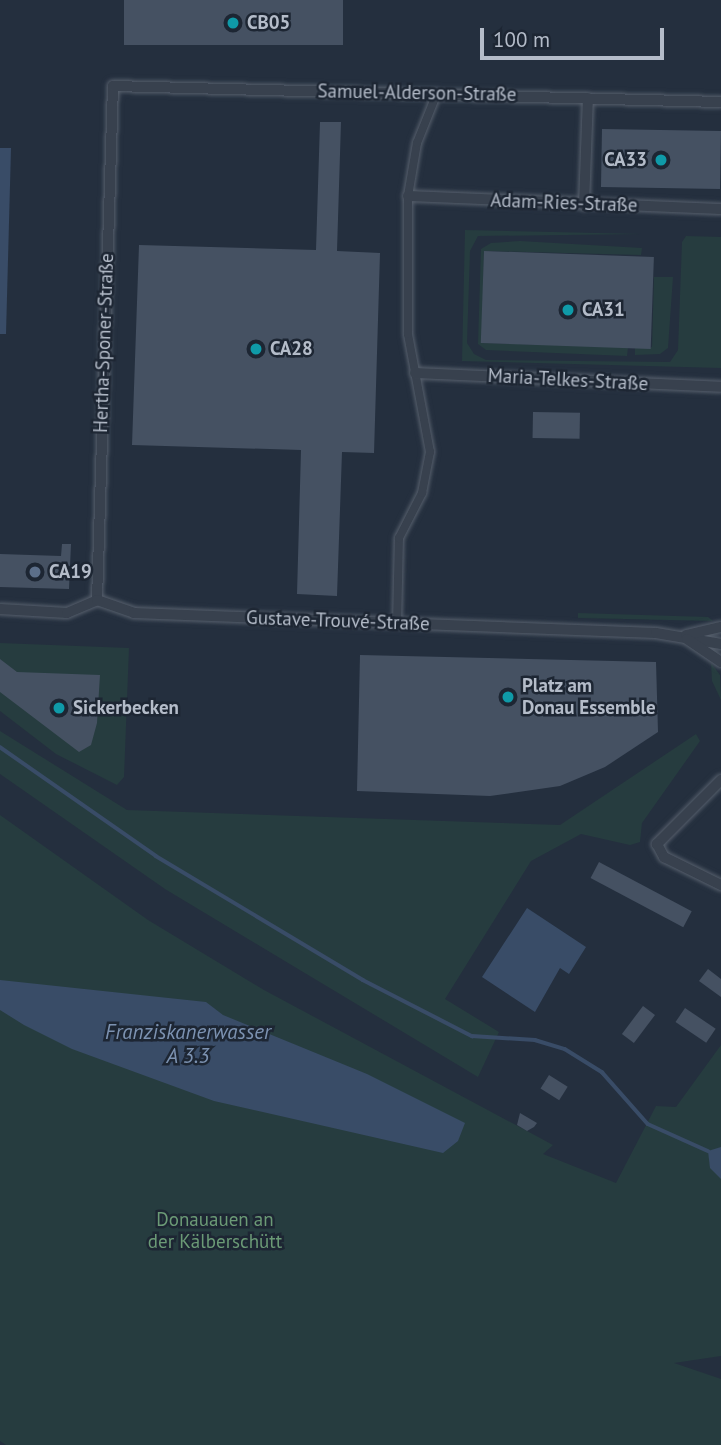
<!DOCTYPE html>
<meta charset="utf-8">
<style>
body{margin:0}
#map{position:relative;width:721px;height:1445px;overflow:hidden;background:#242f3e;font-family:"PT Sans",sans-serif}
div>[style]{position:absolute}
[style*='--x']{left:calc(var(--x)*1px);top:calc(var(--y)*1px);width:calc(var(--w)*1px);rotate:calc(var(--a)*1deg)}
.green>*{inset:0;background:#263c3f}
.water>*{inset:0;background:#394c67}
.stream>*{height:3.5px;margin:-1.75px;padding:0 1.75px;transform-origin:1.75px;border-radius:1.75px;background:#394c67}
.building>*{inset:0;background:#455162;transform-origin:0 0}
.roads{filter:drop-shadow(0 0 2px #565f6c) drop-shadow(0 0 2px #565f6c)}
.pedestrian>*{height:8px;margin:-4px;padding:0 4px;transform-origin:4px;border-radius:4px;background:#38414e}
.minor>*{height:10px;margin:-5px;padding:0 5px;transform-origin:5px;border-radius:5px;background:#38414e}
.dots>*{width:19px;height:19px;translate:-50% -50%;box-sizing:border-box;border:4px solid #1d2633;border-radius:50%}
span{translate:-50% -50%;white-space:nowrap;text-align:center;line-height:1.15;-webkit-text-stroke:5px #1d2633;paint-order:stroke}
.poi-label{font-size:19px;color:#b4bcc9;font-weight:700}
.left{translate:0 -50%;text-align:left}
.right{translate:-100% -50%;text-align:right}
.street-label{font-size:19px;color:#b4bcc9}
.park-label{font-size:19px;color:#6b9a76}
.water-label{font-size:21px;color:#7c92b1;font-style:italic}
.scale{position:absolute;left:480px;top:28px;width:184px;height:32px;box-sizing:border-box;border:4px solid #b4bcc9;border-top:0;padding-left:9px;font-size:21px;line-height:24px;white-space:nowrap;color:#b4bcc9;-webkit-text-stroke:5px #1d2633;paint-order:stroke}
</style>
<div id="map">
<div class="green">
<i style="clip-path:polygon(465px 230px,642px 234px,478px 236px,470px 251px,467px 343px,474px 354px,486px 360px,670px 362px,678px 350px,682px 242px,686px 236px,721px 237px,721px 368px,462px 361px)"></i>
<i style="clip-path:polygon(520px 241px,642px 248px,641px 255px,484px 251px,482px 343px,628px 347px,627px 356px,486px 350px,478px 344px,481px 249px,491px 243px)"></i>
<i style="clip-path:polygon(654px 277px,673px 277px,668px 348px,660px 354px,635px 355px,635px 348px,652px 347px)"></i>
<i style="clip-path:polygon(578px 613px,708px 617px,713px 621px,578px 618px)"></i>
<i style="clip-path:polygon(0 643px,129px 648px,124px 777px,117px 785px,56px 754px,0 711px)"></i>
<i style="clip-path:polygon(711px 663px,720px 675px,721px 700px,712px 681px)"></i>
<i style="clip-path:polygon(0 731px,127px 810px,560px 825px,696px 734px,700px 741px,642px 823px,640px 842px,630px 845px,581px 834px,531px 861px,445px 999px,499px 1032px,478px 1077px,165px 889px,0 774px)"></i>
<i style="clip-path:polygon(0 815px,148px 920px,264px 990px,553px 1145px,543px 1154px,616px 1183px,656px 1106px,676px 1107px,721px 1045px,721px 1356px,674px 1363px,721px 1379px,721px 1445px,6px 1445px,0 1441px)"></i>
</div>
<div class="water">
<i style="clip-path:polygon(0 148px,11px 148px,6px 334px,0 334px)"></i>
<i style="clip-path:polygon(527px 908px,586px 947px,569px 974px,560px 968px,535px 1012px,482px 977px)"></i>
<i style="clip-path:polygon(0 980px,206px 1002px,223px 1015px,367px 1074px,465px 1123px,458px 1141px,443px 1153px,214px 1101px,72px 1049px,24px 1025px,0 1010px)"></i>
<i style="clip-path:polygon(721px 1147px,721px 1179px,710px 1168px,708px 1151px)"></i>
</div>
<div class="stream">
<i style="--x:0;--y:747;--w:190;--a:34.9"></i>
<i style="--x:156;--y:856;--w:241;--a:30.9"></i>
<i style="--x:363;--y:980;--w:123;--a:27.2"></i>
<i style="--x:472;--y:1036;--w:63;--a:3.6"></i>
<i style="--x:535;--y:1040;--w:31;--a:17"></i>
<i style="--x:565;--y:1049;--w:44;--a:31.9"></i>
<i style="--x:602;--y:1072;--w:69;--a:48.5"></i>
<i style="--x:648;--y:1124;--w:66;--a:24.2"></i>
</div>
<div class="building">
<i style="left:124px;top:0;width:219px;height:45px"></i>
<i style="clip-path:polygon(320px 122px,341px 122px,337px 251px,380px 253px,374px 453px,342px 452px,337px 596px,297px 594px,301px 450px,132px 445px,139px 245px,316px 250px)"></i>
<i style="left:602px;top:129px;width:119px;height:58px;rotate:1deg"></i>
<i style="left:484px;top:251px;width:170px;height:92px;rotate:2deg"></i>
<i style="left:533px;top:412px;width:47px;height:26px;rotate:1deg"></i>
<i style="clip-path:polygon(62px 544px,71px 544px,69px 589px,0 587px,0 554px,61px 556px)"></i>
<i style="clip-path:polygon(360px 655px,656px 662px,658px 732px,605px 767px,560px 786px,490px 796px,357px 791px)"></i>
<i style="clip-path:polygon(0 659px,17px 672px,100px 675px,97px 723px,91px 745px,79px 752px,0 692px)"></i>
<i style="left:599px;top:862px;width:105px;height:18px;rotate:28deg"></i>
<i style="clip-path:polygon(708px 969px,721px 979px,721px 997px,699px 981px)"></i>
<i style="left:643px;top:1006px;width:15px;height:35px;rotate:37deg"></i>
<i style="left:685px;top:1008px;width:37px;height:17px;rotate:34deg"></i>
<i style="left:549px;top:1075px;width:22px;height:16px;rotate:32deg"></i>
<i style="clip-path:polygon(520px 1113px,537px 1123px,534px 1127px,527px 1131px,517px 1125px)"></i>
</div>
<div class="roads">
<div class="pedestrian">
<i style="--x:397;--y:624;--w:86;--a:-88.7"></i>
<i style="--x:399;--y:538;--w:51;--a:-62.9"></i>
<i style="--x:422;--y:493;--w:42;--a:-79"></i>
<i style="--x:430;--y:452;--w:120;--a:-100.6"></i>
<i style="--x:408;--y:334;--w:138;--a:-90"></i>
<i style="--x:408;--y:196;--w:54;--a:-80.4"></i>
<i style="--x:417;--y:143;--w:54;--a:-68.2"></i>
</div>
<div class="minor">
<i style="--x:408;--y:196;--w:313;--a:2.4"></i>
<i style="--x:584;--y:205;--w:107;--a:-87.9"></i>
<i style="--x:415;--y:373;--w:306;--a:2.6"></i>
<i style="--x:97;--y:600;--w:514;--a:-88.22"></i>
<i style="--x:113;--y:86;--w:608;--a:1.51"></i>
<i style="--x:0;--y:609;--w:67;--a:3.4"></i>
<i style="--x:67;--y:613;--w:33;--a:-23"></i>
<i style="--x:97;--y:600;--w:39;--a:19"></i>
<i style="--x:134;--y:613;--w:522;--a:2.19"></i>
<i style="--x:656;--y:633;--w:66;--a:9.6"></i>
<i style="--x:686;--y:635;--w:36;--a:-13"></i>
<i style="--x:687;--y:639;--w:41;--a:34.1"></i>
<i style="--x:721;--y:780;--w:91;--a:135"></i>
<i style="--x:657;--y:844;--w:15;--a:62"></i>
<i style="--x:664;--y:857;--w:64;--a:26.2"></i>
</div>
</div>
<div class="dots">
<i style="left:233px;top:23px;background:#0f9aa8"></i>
<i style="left:661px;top:160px;background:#0f9aa8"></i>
<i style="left:568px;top:310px;background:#0f9aa8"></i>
<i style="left:256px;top:349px;background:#0f9aa8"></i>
<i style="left:35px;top:572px;background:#5c6f8a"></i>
<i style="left:508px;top:697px;background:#0f9aa8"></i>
<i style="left:59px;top:708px;background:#0f9aa8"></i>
</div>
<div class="poi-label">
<span class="left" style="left:247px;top:23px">CB05</span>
<span class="right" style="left:647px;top:160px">CA33</span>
<span class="left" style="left:582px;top:310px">CA31</span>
<span class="left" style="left:270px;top:349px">CA28</span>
<span class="left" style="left:49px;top:572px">CA19</span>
<span class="left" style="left:522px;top:697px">Platz am<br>Donau Essemble</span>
<span class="left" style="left:73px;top:708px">Sickerbecken</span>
</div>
<div class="street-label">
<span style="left:417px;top:93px;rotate:1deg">Samuel-Alderson-Straße</span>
<span style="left:564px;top:203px;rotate:2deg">Adam-Ries-Straße</span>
<span style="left:104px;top:343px;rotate:-88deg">Hertha-Sponer-Straße</span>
<span style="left:568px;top:380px;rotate:3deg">Maria-Telkes-Straße</span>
<span style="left:338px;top:621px;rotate:2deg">Gustave-Trouvé-Straße</span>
</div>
<div class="park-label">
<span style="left:215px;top:1231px">Donauauen an<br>der Kälberschütt</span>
</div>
<div class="water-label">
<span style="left:188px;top:1044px">Franziskanerwasser<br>A 3.3</span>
</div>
<div class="scale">100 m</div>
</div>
